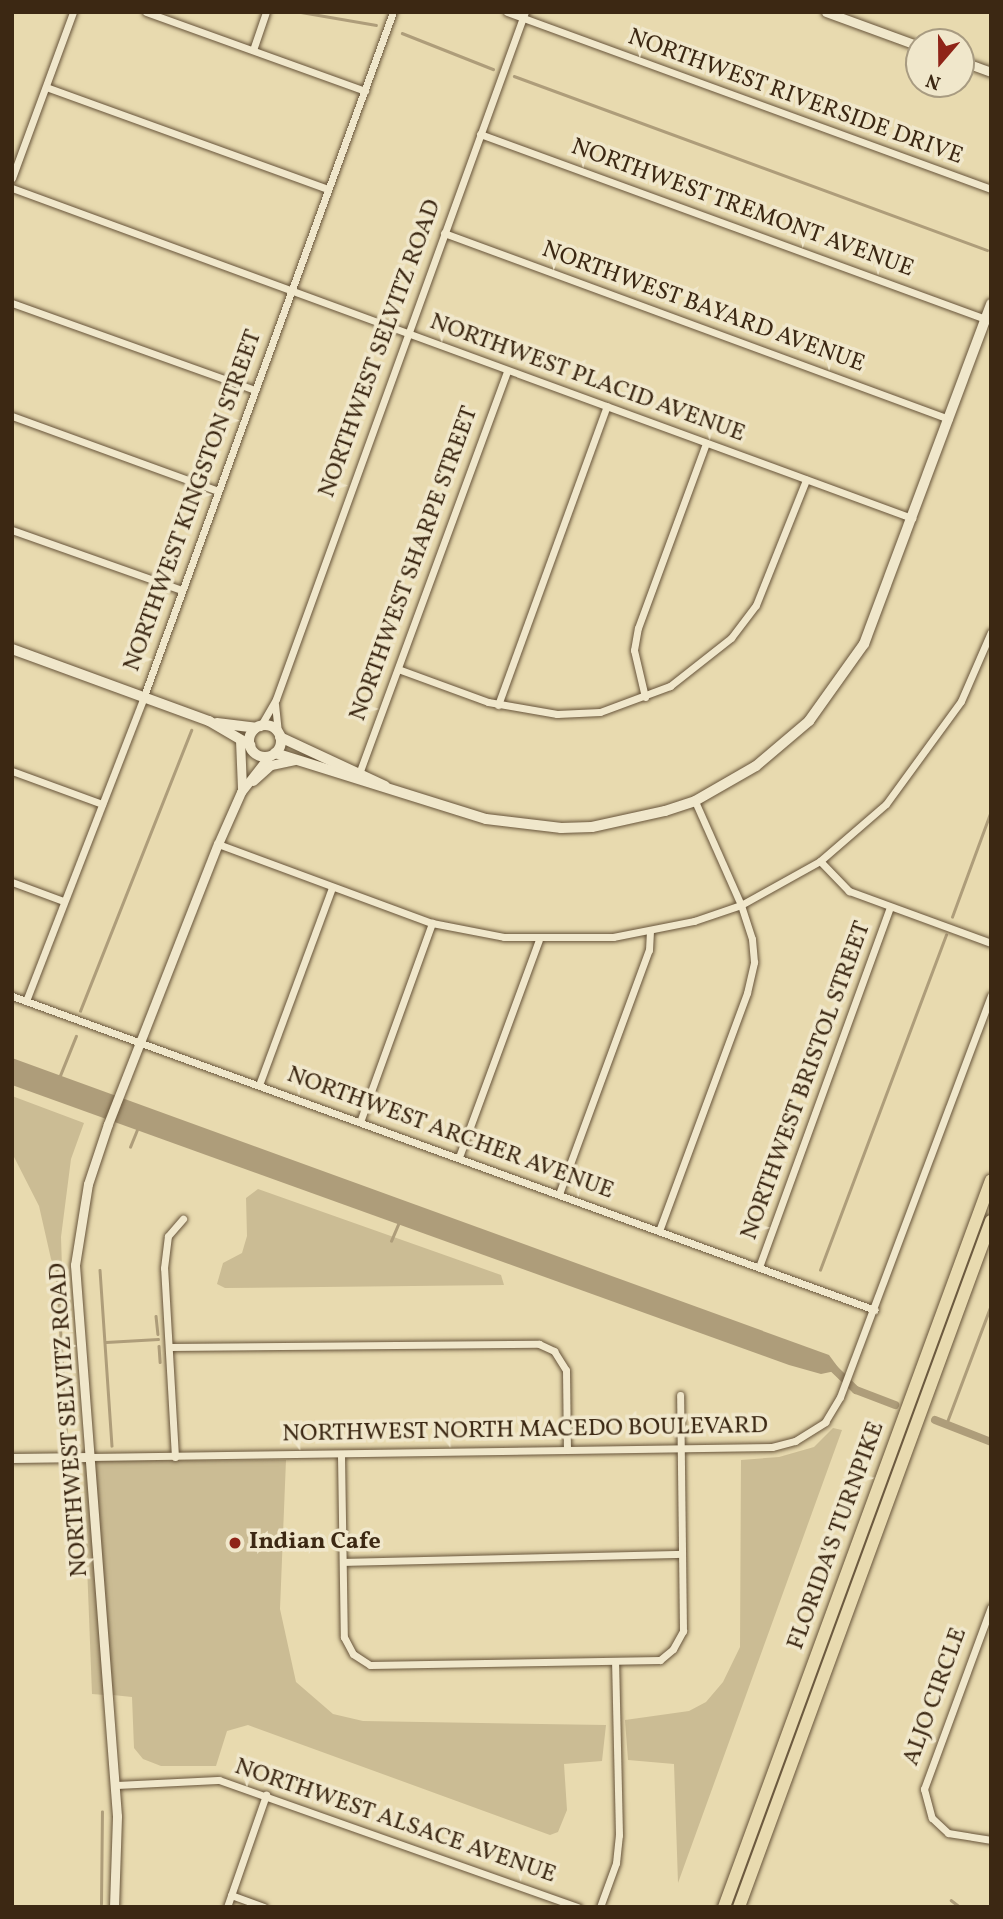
<!DOCTYPE html>
<style>
body{margin:0}
#map{position:relative;width:1003px;height:1919px;overflow:hidden;background:#e8daaf;font-family:Vollkorn,serif}
div>[style]{position:absolute}
[style*='--x']{left:calc(var(--x)*1px);top:calc(var(--y)*1px);width:calc(var(--w)*1px);rotate:calc(var(--a)*1deg)}
.green>*{inset:0;background:#cbbc94}
.water>*{inset:0;background:#ae9d7a}
.stream>*{height:2.5px;margin:-1.25px;padding:0 1.25px;transform-origin:1.25px;border-radius:1.25px;background:#ae9d7a}
.canal>*{height:8px;margin:-4px;padding:0 4px;transform-origin:4px;border-radius:4px;background:#ae9d7a}
.roads{filter:drop-shadow(0 0 2px #67543a) drop-shadow(0 0 2px #67543a)}
.minor>*{height:7px;margin:-3.5px;padding:0 3.5px;transform-origin:3.5px;border-radius:3.5px;background:#f0e7cb}
.tertiary>*{height:9px;margin:-4.5px;padding:0 4.5px;transform-origin:4.5px;border-radius:4.5px;background:#f0e7cb}
.secondary>*{height:10px;margin:-5px;padding:0 5px;transform-origin:5px;border-radius:5px;background:#f0e7cb}
.secondary>.ring{margin:-5px;padding:0;box-sizing:content-box;background:none;border:10px solid #f0e7cb;border-radius:50%}
.motorway>*{height:12px;margin:-6px;padding:0 6px;transform-origin:6px;border-radius:6px;background:#e8daaf}
.dots>*{width:19px;height:19px;translate:-50% -50%;box-sizing:border-box;border:4px solid #f0e7cb;border-radius:50%}
span{translate:-50% -50%;white-space:nowrap;text-align:center;line-height:1.15;-webkit-text-stroke:7px #f0e7cb;paint-order:stroke}
.street-label{font-size:24px;color:#3c2813}
.poi-label{font-size:24px;color:#3c2813;font-weight:700}
.left{translate:0 -50%;text-align:left}
.frame{position:absolute;inset:0;border:14px solid #3c2813;pointer-events:none}
.north{position:absolute;left:905px;top:28px;width:70px;height:70px;box-sizing:border-box;background:#f0e7cb;border:2px solid #a89b81;border-radius:50%;rotate:200deg;font-size:19px;font-weight:700;line-height:28px;text-align:center;color:#3c2813}
.north::after{content:'';display:block;margin:auto;width:24px;height:32px;background:#8f2418;clip-path:polygon(50% 0,100% 100%,50% 72%,0 100%)}
</style>
<div id="map">
<div class="green">
<i style="clip-path:polygon(12px 1096px,84px 1123px,71px 1159px,61px 1237px,62px 1268px,55px 1268px,51px 1259px,39px 1206px,12px 1153px)"></i>
<i style="clip-path:polygon(258px 1189px,501px 1275px,504px 1285px,225px 1288px,217px 1284px,223px 1263px,242px 1253px,247px 1236px,246px 1198px)"></i>
<i style="clip-path:polygon(833px 1428px,842px 1430px,678px 1883px,674px 1764px,628px 1760px,625px 1720px,689px 1711px,706px 1702px,723px 1682px,740px 1647px,741px 1460px,779px 1457px,814px 1447px)"></i>
<i style="clip-path:polygon(286px 1460px,280px 1609px,296px 1682px,333px 1714px,363px 1721px,606px 1725px,602px 1761px,564px 1764px,567px 1810px,558px 1832px,550px 1835px,248px 1725px,227px 1731px,216px 1766px,161px 1766px,143px 1759px,134px 1748px,132px 1697px,113px 1695px,94px 1461px)"></i>
<i style="clip-path:polygon(83px 1461px,86px 1461px,105px 1695px,92px 1694px)"></i>
</div>
<div class="water">
<i style="clip-path:polygon(12px 1058px,829px 1355px,840px 1370px,821px 1374px,789px 1365px,12px 1085px)"></i>
</div>
<div class="stream">
<i style="--x:301;--y:12;--w:76;--a:9.8"></i>
<i style="--x:402;--y:33;--w:98;--a:21.6"></i>
<i style="--x:514;--y:76;--w:504;--a:20.2"></i>
<i style="--x:952;--y:917;--w:113;--a:-69.8"></i>
<i style="--x:80;--y:1011;--w:302;--a:-68.4"></i>
<i style="--x:59;--y:1078;--w:45;--a:-68"></i>
<i style="--x:130;--y:1147;--w:18;--a:-68"></i>
<i style="--x:391;--y:1241;--w:21;--a:-67"></i>
<i style="--x:57;--y:1267;--w:174;--a:86.7"></i>
<i style="--x:100;--y:1270;--w:176;--a:86.1"></i>
<i style="--x:820;--y:1270;--w:358;--a:-69.4"></i>
<i style="--x:156;--y:1316;--w:18;--a:84"></i>
<i style="--x:106;--y:1342;--w:52;--a:-3.3"></i>
<i style="--x:159;--y:1346;--w:16;--a:86"></i>
<i style="--x:947;--y:1422;--w:125;--a:-69.4"></i>
<i style="--x:951;--y:1900;--w:11;--a:38"></i>
<i style="--x:101;--y:1904;--w:92;--a:-89.4"></i>
</div>
<div class="canal">
<i style="--x:830;--y:1365;--w:36;--a:44"></i>
<i style="--x:856;--y:1390;--w:42;--a:21"></i>
<i style="--x:935;--y:1420;--w:60;--a:21.4"></i>
</div>
<div class="roads">
<div class="minor">
<i style="--x:146;--y:12;--w:233;--a:19.8"></i>
<i style="--x:507;--y:12;--w:515;--a:20.09"></i>
<i style="--x:253;--y:50;--w:40;--a:-71.1"></i>
<i style="--x:46;--y:87;--w:300;--a:19.9"></i>
<i style="--x:480;--y:134;--w:544;--a:20.1"></i>
<i style="--x:12;--y:178;--w:177;--a:-69.8"></i>
<i style="--x:12;--y:188;--w:959;--a:20.14"></i>
<i style="--x:444;--y:233;--w:538;--a:20.22"></i>
<i style="--x:12;--y:303;--w:258;--a:19.7"></i>
<i style="--x:12;--y:416;--w:219;--a:20"></i>
<i style="--x:12;--y:530;--w:179;--a:19.5"></i>
<i style="--x:398;--y:669;--w:96;--a:20.1"></i>
<i style="--x:488;--y:702;--w:70;--a:9.9"></i>
<i style="--x:557;--y:714;--w:43;--a:-2.7"></i>
<i style="--x:600;--y:712;--w:75;--a:-20.4"></i>
<i style="--x:670;--y:686;--w:78;--a:-38.2"></i>
<i style="--x:731;--y:638;--w:41;--a:-52.9"></i>
<i style="--x:756;--y:605;--w:135;--a:-68.2"></i>
<i style="--x:645;--y:697;--w:48;--a:-103.2"></i>
<i style="--x:634;--y:650;--w:22;--a:-80"></i>
<i style="--x:638;--y:628;--w:197;--a:-69.8"></i>
<i style="--x:275;--y:704;--w:29;--a:84"></i>
<i style="--x:498;--y:705;--w:318;--a:-70"></i>
<i style="--x:260;--y:727;--w:32;--a:-60"></i>
<i style="--x:276;--y:699;--w:731;--a:-70.08"></i>
<i style="--x:12;--y:771;--w:96;--a:20.1"></i>
<i style="--x:360;--y:771;--w:426;--a:-69.8"></i>
<i style="--x:218;--y:844;--w:228;--a:20.3"></i>
<i style="--x:432;--y:923;--w:73;--a:11"></i>
<i style="--x:504;--y:937;--w:109;--a:0"></i>
<i style="--x:613;--y:937;--w:83;--a:-11.2"></i>
<i style="--x:694;--y:921;--w:50;--a:-18.8"></i>
<i style="--x:741;--y:905;--w:90;--a:-29.1"></i>
<i style="--x:820;--y:861;--w:87;--a:-40.8"></i>
<i style="--x:886;--y:804;--w:127;--a:-53.9"></i>
<i style="--x:961;--y:701;--w:75;--a:-66.5"></i>
<i style="--x:820;--y:861;--w:42;--a:46"></i>
<i style="--x:849;--y:891;--w:151;--a:20.1"></i>
<i style="--x:12;--y:882;--w:54;--a:20.4"></i>
<i style="--x:12;--y:996;--w:918;--a:19.99"></i>
<i style="--x:26;--y:1001;--w:327;--a:-68.8"></i>
<i style="--x:144;--y:696;--w:728;--a:-70"></i>
<i style="--x:259;--y:1085;--w:210;--a:-69.7"></i>
<i style="--x:360;--y:1122;--w:212;--a:-70.1"></i>
<i style="--x:459;--y:1157;--w:231;--a:-69.8"></i>
<i style="--x:559;--y:1194;--w:260;--a:-69.8"></i>
<i style="--x:649;--y:950;--w:19;--a:-87"></i>
<i style="--x:659;--y:1231;--w:254;--a:-69.7"></i>
<i style="--x:747;--y:993;--w:32;--a:-77"></i>
<i style="--x:754;--y:962;--w:23;--a:-95"></i>
<i style="--x:752;--y:939;--w:36;--a:-108"></i>
<i style="--x:741;--y:905;--w:114;--a:-113.9"></i>
<i style="--x:759;--y:1267;--w:382;--a:-70"></i>
<i style="--x:169;--y:1347;--w:370;--a:-0.5"></i>
<i style="--x:539;--y:1344;--w:17;--a:25"></i>
<i style="--x:554;--y:1351;--w:22;--a:58"></i>
<i style="--x:566;--y:1370;--w:79;--a:89.3"></i>
<i style="--x:341;--y:1455;--w:182;--a:89.1"></i>
<i style="--x:344;--y:1637;--w:19;--a:62"></i>
<i style="--x:353;--y:1654;--w:20;--a:33"></i>
<i style="--x:370;--y:1665;--w:290;--a:-1"></i>
<i style="--x:660;--y:1660;--w:17;--a:-40"></i>
<i style="--x:673;--y:1649;--w:21;--a:-61"></i>
<i style="--x:683;--y:1631;--w:236;--a:-90.7"></i>
<i style="--x:89;--y:1457;--w:683;--a:-0.84"></i>
<i style="--x:772;--y:1447;--w:24;--a:-15"></i>
<i style="--x:795;--y:1441;--w:36;--a:-32"></i>
<i style="--x:825;--y:1422;--w:29;--a:-59"></i>
<i style="--x:840;--y:1397;--w:429;--a:-69.4"></i>
<i style="--x:175;--y:1457;--w:189;--a:-93.3"></i>
<i style="--x:164;--y:1268;--w:32;--a:-83"></i>
<i style="--x:168;--y:1236;--w:23;--a:-49"></i>
<i style="--x:344;--y:1562;--w:338;--a:-1.4"></i>
<i style="--x:991;--y:1607;--w:194;--a:110.2"></i>
<i style="--x:924;--y:1789;--w:30;--a:75"></i>
<i style="--x:932;--y:1818;--w:22;--a:43"></i>
<i style="--x:948;--y:1833;--w:44;--a:9.2"></i>
<i style="--x:115;--y:1785;--w:104;--a:-2.8"></i>
<i style="--x:219;--y:1780;--w:381;--a:19.5"></i>
<i style="--x:231;--y:1895;--w:35;--a:20"></i>
<i style="--x:227;--y:1907;--w:119;--a:-70.8"></i>
<i style="--x:600;--y:1907;--w:47;--a:-70"></i>
<i style="--x:616;--y:1863;--w:28;--a:-84"></i>
<i style="--x:619;--y:1835;--w:172;--a:-91.3"></i>
</div>
<div class="tertiary">
<i style="--x:826;--y:12;--w:99;--a:20.1"></i>
<i style="--x:961;--y:61;--w:32;--a:20"></i>
<i style="--x:240;--y:740;--w:48;--a:87.6"></i>
<i style="--x:253;--y:781;--w:24;--a:-42"></i>
<i style="--x:271;--y:765;--w:24;--a:-12"></i>
<i style="--x:12;--y:1458;--w:77;--a:-0.7"></i>
<i style="--x:114;--y:1907;--w:91;--a:-88.1"></i>
<i style="--x:117;--y:1816;--w:553;--a:-94.36"></i>
<i style="--x:75;--y:1265;--w:82;--a:-80.9"></i>
<i style="--x:88;--y:1184;--w:63;--a:-71.6"></i>
<i style="--x:108;--y:1124;--w:301;--a:-68.6"></i>
<i style="--x:218;--y:844;--w:57;--a:-66.1"></i>
<i style="--x:241;--y:792;--w:46;--a:-52.1"></i>
</div>
<div class="secondary">
<i style="--x:12;--y:649;--w:210;--a:20.1"></i>
<i style="--x:209;--y:721;--w:48;--a:30.3"></i>
<i style="--x:217;--y:723;--w:39;--a:7"></i>
<i class="ring" style="left:249px;top:725px;width:22px;height:22px"></i>
<i style="--x:280;--y:737;--w:116;--a:25"></i>
<i style="--x:275;--y:753;--w:221;--a:17.4"></i>
<i style="--x:486;--y:819;--w:76;--a:6.8"></i>
<i style="--x:561;--y:828;--w:31;--a:-2"></i>
<i style="--x:592;--y:827;--w:75;--a:-12.4"></i>
<i style="--x:665;--y:811;--w:32;--a:-18"></i>
<i style="--x:695;--y:801;--w:70;--a:-29.8"></i>
<i style="--x:756;--y:766;--w:70;--a:-40.3"></i>
<i style="--x:809;--y:721;--w:95;--a:-54.5"></i>
<i style="--x:864;--y:644;--w:363;--a:-69.5"></i>
</div>
<div class="motorway">
<i style="--x:724;--y:1907;--w:774;--a:-69.83"></i>
<i style="--x:739;--y:1907;--w:731;--a:-69.83"></i>
</div>
</div>
<div class="dots">
<i style="left:235px;top:1543px;background:#8f2418"></i>
</div>
<div class="street-label">
<span style="left:795px;top:98px;rotate:20deg">NORTHWEST RIVERSIDE DRIVE</span>
<span style="left:742px;top:209px;rotate:20deg">NORTHWEST TREMONT AVENUE</span>
<span style="left:703px;top:308px;rotate:20deg">NORTHWEST BAYARD AVENUE</span>
<span style="left:381px;top:349px;rotate:-70deg">NORTHWEST SELVITZ ROAD</span>
<span style="left:587px;top:379px;rotate:20deg">NORTHWEST PLACID AVENUE</span>
<span style="left:194px;top:501px;rotate:-70deg">NORTHWEST KINGSTON STREET</span>
<span style="left:415px;top:564px;rotate:-70deg">NORTHWEST SHARPE STREET</span>
<span style="left:807px;top:1081px;rotate:-70deg">NORTHWEST BRISTOL STREET</span>
<span style="left:450px;top:1134px;rotate:20deg">NORTHWEST ARCHER AVENUE</span>
<span style="left:70px;top:1420px;rotate:-94deg">NORTHWEST SELVITZ ROAD</span>
<span style="left:525px;top:1431px;rotate:-1deg">NORTHWEST NORTH MACEDO BOULEVARD</span>
<span style="left:837px;top:1536px;rotate:-70deg">FLORIDA'S TURNPIKE</span>
<span style="left:936px;top:1697px;rotate:-70deg">ALJO CIRCLE</span>
<span style="left:395px;top:1822px;rotate:19deg">NORTHWEST ALSACE AVENUE</span>
</div>
<div class="poi-label">
<span class="left" style="left:249px;top:1543px">Indian Cafe</span>
</div>
<div class="frame"></div>
<div class="north">N</div>
</div>
